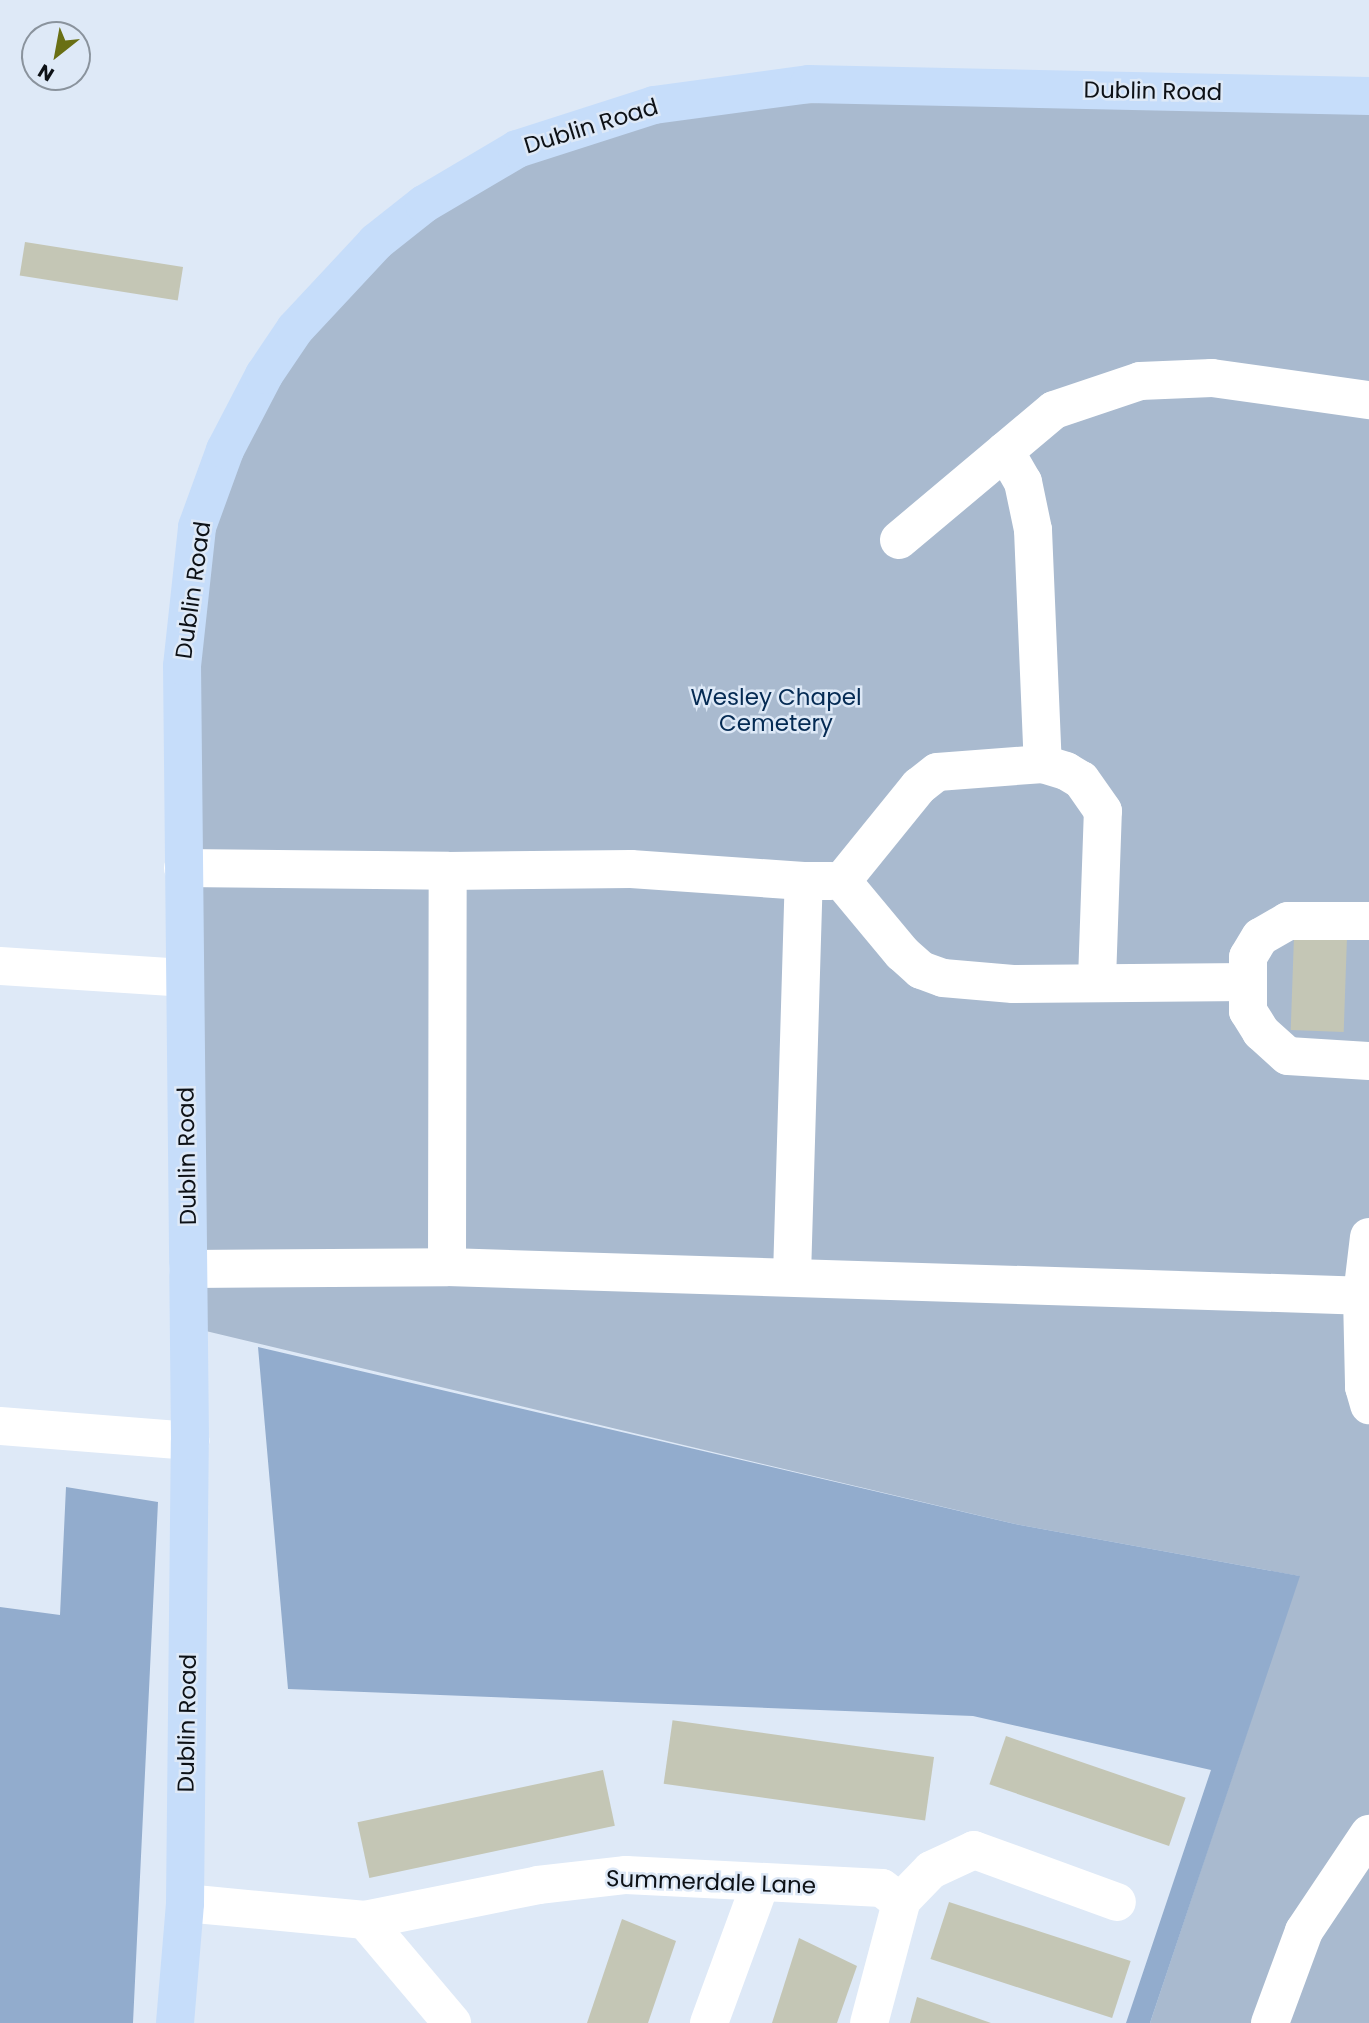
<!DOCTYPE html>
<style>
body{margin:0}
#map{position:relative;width:1369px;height:2023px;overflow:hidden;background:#dee9f7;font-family:Poppins,sans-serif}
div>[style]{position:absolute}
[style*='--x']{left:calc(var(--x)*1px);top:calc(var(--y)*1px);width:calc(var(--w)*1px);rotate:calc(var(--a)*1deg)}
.green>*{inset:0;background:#a9bacf}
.forest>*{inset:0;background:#92accd}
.building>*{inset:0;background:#c4c6b5;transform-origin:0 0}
.minor>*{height:38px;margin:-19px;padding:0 19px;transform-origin:19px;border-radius:19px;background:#fff}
.major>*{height:38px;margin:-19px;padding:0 19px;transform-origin:19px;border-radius:19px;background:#c6ddfa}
span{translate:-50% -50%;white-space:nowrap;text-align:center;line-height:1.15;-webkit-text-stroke:5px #dee9f7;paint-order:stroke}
.street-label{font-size:23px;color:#0d1116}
.park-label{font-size:23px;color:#042a53}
.north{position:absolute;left:21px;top:21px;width:70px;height:70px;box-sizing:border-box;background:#dee9f7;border:2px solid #8a939d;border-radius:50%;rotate:211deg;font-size:19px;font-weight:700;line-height:28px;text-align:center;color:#0d1116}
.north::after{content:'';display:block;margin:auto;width:24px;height:32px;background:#696f14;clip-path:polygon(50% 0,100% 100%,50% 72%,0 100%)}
</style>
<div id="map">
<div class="green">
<i style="clip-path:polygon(1369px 96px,1369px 2023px,1150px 2023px,1299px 1576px,1015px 1524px,189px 1327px,182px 666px,238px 422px,424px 204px,654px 105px)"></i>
</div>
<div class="forest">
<i style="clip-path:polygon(258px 1347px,1015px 1524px,1300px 1576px,1150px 2023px,1126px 2023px,1211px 1770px,973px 1716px,288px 1689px)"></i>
<i style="clip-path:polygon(66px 1487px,158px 1502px,133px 2023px,0 2023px,0 1607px,60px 1615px)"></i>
</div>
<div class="building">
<i style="left:25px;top:242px;width:160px;height:34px;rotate:9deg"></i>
<i style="left:1347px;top:937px;width:95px;height:53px;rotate:92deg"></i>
<i style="left:1006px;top:1736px;width:190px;height:51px;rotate:19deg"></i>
<i style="left:934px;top:1757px;width:64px;height:264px;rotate:98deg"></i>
<i style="left:603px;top:1770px;width:57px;height:251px;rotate:78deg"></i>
<i style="left:949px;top:1902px;width:191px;height:60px;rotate:18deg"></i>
<i style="clip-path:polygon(622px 1919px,676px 1941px,648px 2023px,587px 2023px)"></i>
<i style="clip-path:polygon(799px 1938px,857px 1966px,837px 2023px,772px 2023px)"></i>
<i style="clip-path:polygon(917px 1997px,991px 2023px,910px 2023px)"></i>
</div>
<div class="minor">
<i style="--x:1005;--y:451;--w:36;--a:60"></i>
<i style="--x:1023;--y:482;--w:49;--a:78.2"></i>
<i style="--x:1033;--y:530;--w:234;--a:87.6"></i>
<i style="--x:899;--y:540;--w:202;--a:-40"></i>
<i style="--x:1054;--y:410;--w:91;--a:-18.6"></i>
<i style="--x:1140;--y:381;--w:72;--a:-2.4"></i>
<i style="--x:1212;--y:378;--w:159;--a:8"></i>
<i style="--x:183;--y:868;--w:265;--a:0.6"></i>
<i style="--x:1369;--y:921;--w:81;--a:180"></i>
<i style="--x:1288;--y:921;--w:32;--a:150"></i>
<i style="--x:1260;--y:937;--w:23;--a:121"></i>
<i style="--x:1248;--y:957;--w:54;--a:90"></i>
<i style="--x:1248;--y:1011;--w:25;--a:58"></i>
<i style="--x:1261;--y:1032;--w:36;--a:42"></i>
<i style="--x:1288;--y:1056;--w:81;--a:3.5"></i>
<i style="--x:0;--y:966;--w:184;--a:3.7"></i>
<i style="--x:1097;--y:980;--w:169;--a:-88"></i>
<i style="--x:1103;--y:811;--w:38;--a:-125"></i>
<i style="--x:1081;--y:780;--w:17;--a:-149"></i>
<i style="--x:1066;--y:771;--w:24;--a:-163"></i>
<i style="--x:1043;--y:764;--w:106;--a:175.7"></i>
<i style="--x:937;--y:772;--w:23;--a:142"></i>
<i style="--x:919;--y:786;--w:122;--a:129"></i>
<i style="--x:842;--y:881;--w:94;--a:50.2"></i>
<i style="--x:902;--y:953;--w:25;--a:42"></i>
<i style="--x:921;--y:970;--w:23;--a:20"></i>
<i style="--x:943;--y:978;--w:70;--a:4.9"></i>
<i style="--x:1013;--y:984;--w:235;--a:-0.5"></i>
<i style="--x:1369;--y:1237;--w:59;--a:96.8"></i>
<i style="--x:1362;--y:1296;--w:91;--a:88.7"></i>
<i style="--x:1364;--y:1387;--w:19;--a:74"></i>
<i style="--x:447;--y:1267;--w:396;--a:-89.9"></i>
<i style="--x:448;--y:871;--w:183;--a:-0.6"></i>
<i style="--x:631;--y:869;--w:173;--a:4"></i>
<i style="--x:188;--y:1269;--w:259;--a:-0.4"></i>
<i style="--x:447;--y:1267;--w:922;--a:1.8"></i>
<i style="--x:792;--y:1276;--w:395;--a:-88.3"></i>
<i style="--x:804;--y:881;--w:27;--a:0"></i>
<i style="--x:0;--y:1426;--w:191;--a:4.5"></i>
<i style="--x:901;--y:1901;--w:43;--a:-45.9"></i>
<i style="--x:931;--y:1870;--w:47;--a:-24.9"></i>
<i style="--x:974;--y:1850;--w:152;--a:20"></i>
<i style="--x:185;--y:1903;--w:181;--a:5.4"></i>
<i style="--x:365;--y:1920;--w:177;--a:-11.4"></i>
<i style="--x:538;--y:1885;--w:89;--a:-6.5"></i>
<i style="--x:626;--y:1875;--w:256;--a:2.9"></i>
<i style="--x:882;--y:1888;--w:24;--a:38"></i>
<i style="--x:901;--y:1903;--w:124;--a:104.9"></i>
<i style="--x:365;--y:1920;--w:135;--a:49.8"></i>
<i style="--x:709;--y:2023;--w:150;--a:-69.8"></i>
<i style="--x:1270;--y:2023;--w:98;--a:-69.7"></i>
<i style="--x:1304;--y:1931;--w:117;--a:-56.2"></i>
</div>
<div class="major">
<i style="--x:175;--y:2023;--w:120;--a:-85.2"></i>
<i style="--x:185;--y:1903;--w:462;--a:-89.4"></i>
<i style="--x:190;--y:1441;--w:775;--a:-90.59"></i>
<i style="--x:182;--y:666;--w:140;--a:-83.8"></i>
<i style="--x:197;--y:527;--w:82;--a:-70"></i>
<i style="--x:225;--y:450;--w:85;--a:-62.5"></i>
<i style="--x:264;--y:375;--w:55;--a:-56"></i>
<i style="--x:295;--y:329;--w:119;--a:-47"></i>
<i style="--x:376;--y:242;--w:61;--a:-38.4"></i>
<i style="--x:424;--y:204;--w:108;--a:-30.6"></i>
<i style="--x:517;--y:149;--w:144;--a:-17.8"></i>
<i style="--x:654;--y:105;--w:156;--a:-7.7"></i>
<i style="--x:809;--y:84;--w:560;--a:1.23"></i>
</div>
<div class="street-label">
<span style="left:1153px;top:91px;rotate:1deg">Dublin Road</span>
<span style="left:591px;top:126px;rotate:-17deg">Dublin Road</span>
<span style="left:193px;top:590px;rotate:-82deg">Dublin Road</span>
<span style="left:187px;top:1156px;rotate:-91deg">Dublin Road</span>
<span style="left:187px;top:1723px;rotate:-89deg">Dublin Road</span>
<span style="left:711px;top:1882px;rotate:2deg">Summerdale Lane</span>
</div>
<div class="park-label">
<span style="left:776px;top:710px">Wesley Chapel<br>Cemetery</span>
</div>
<div class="north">N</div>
</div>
